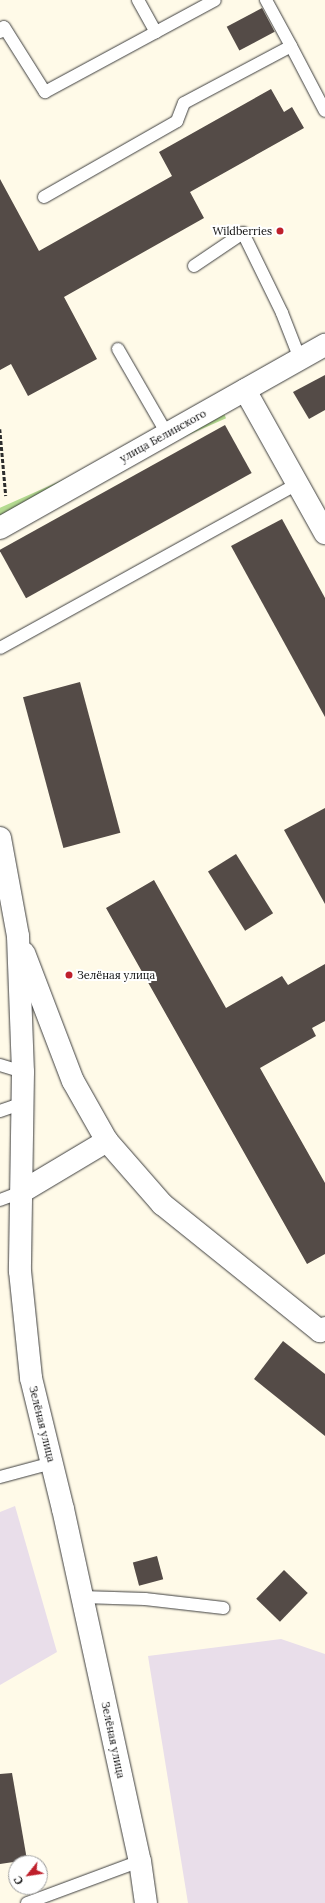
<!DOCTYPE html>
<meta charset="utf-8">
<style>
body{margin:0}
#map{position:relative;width:325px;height:1903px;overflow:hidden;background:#fffae8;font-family:Lora,serif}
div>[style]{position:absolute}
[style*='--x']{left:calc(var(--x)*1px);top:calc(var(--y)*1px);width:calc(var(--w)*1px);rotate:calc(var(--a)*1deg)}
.industrial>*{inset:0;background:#e9deea}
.forest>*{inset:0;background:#b4db90;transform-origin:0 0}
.building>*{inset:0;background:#544b47;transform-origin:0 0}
.path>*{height:2.5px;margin-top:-1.25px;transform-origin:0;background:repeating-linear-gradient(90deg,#2d2d2d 0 4px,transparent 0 6px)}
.roads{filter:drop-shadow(0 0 1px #3e3e3e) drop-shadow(0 0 1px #3e3e3e)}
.lane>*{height:12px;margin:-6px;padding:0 6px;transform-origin:6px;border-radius:6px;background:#fff}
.street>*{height:22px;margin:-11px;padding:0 11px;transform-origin:11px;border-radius:11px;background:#fff}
.dots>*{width:11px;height:11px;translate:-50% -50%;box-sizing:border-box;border:2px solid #fff;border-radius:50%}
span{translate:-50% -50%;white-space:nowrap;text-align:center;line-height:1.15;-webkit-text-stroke:4px #fff;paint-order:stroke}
.poi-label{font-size:11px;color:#0b0b0b}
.right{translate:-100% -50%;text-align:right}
.left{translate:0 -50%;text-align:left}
.street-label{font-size:11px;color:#0b0b0b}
.north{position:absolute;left:8px;top:1855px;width:40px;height:40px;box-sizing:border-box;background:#fff;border:1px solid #9d9d9d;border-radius:50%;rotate:240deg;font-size:11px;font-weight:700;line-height:16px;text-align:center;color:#0b0b0b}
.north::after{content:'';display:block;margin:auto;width:14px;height:18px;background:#bf1f2b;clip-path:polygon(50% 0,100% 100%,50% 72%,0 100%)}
</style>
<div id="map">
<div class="industrial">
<i style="clip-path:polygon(15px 1506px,57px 1652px,0 1685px,0 1512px)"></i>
<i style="clip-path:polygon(281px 1639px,325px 1654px,325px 1903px,188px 1903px,148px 1656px)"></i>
</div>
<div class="forest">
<i style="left:222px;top:409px;width:10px;height:255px;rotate:66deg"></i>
</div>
<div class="building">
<i style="left:262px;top:8px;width:27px;height:40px;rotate:62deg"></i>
<i style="clip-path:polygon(271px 89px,284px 112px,292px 107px,304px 128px,190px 192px,204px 218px,64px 297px,97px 359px,28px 396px,11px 364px,0 370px,0 179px,39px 251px,172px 176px,159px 152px)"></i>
<i style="clip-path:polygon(325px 375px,325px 410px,309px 419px,293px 392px)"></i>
<i style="left:225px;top:425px;width:55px;height:258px;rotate:61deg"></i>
<i style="clip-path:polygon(282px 519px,325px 598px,325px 717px,231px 546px)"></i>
<i style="left:80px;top:682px;width:156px;height:59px;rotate:75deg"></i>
<i style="clip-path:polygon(325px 808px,325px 904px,284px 830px)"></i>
<i style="left:236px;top:854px;width:70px;height:33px;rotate:58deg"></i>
<i style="clip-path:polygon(154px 880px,226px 1008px,282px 976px,288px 985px,325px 964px,325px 1021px,312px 1028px,316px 1036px,260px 1068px,325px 1183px,325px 1254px,307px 1264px,106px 908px)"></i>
<i style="clip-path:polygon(283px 1341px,325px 1374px,325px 1436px,254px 1379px)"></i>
<i style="left:157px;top:1556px;width:24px;height:25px;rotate:75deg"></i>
<i style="left:284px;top:1570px;width:33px;height:40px;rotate:44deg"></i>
<i style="clip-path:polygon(12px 1773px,27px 1860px,0 1864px,0 1774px)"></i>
</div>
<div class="path">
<i style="--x:0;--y:429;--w:67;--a:84.9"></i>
</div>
<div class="roads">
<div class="lane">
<i style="--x:138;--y:0;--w:37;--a:61"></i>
<i style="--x:266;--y:0;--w:52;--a:61.5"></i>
<i style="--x:0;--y:32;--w:6;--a:-51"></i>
<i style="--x:4;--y:27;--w:77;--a:57.8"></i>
<i style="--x:45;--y:92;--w:193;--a:-28.4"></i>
<i style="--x:44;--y:197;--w:153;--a:-29.7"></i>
<i style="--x:177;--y:121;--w:19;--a:-69"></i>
<i style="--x:184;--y:103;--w:121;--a:-28"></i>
<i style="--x:291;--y:46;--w:73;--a:62.4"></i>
<i style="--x:194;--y:266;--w:59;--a:-34"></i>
<i style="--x:243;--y:233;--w:89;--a:64"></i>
<i style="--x:282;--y:313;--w:49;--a:68.6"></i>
<i style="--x:118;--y:349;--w:98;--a:60"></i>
<i style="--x:0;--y:648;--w:339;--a:-28.9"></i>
<i style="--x:0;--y:1065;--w:24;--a:17"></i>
<i style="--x:0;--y:1111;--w:24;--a:-19"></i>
<i style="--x:0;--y:1200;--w:25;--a:-21"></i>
<i style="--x:0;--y:1477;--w:54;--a:-15.1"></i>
<i style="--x:82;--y:1597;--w:63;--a:1.8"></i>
<i style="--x:145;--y:1599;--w:79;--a:6.6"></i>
<i style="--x:27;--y:1903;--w:121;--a:-20.4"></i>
</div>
<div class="street">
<i style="--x:245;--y:390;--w:164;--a:60.8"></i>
<i style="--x:0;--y:528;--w:373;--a:-29.4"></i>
<i style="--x:0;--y:838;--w:100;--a:79.6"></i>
<i style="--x:18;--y:936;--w:136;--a:87.9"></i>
<i style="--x:23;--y:1072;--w:199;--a:90.9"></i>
<i style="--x:20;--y:1271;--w:108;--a:84.1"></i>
<i style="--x:31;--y:1378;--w:135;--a:76.3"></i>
<i style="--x:63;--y:1509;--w:360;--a:77.7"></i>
<i style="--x:140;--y:1861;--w:42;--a:81.9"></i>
<i style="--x:24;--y:953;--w:137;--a:69.1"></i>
<i style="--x:73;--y:1081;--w:69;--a:60.5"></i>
<i style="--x:107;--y:1141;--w:84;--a:48.9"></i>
<i style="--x:162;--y:1204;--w:203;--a:38.8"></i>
<i style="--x:320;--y:1331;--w:6;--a:-31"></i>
<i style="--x:23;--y:1191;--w:98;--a:-30.8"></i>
</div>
</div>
<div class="dots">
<i style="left:280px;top:231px;background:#bf1f2b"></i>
<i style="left:69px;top:975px;background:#bf1f2b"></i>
</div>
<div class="poi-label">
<span class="right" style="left:272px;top:231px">Wildberries</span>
<span class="left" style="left:77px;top:975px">Зелёная улица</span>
</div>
<div class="street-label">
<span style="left:163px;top:436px;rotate:-29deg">улица Белинского</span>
<span style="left:42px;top:1424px;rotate:76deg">Зелёная улица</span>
<span style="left:113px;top:1740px;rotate:78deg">Зелёная улица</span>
</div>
<div class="north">С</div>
</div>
